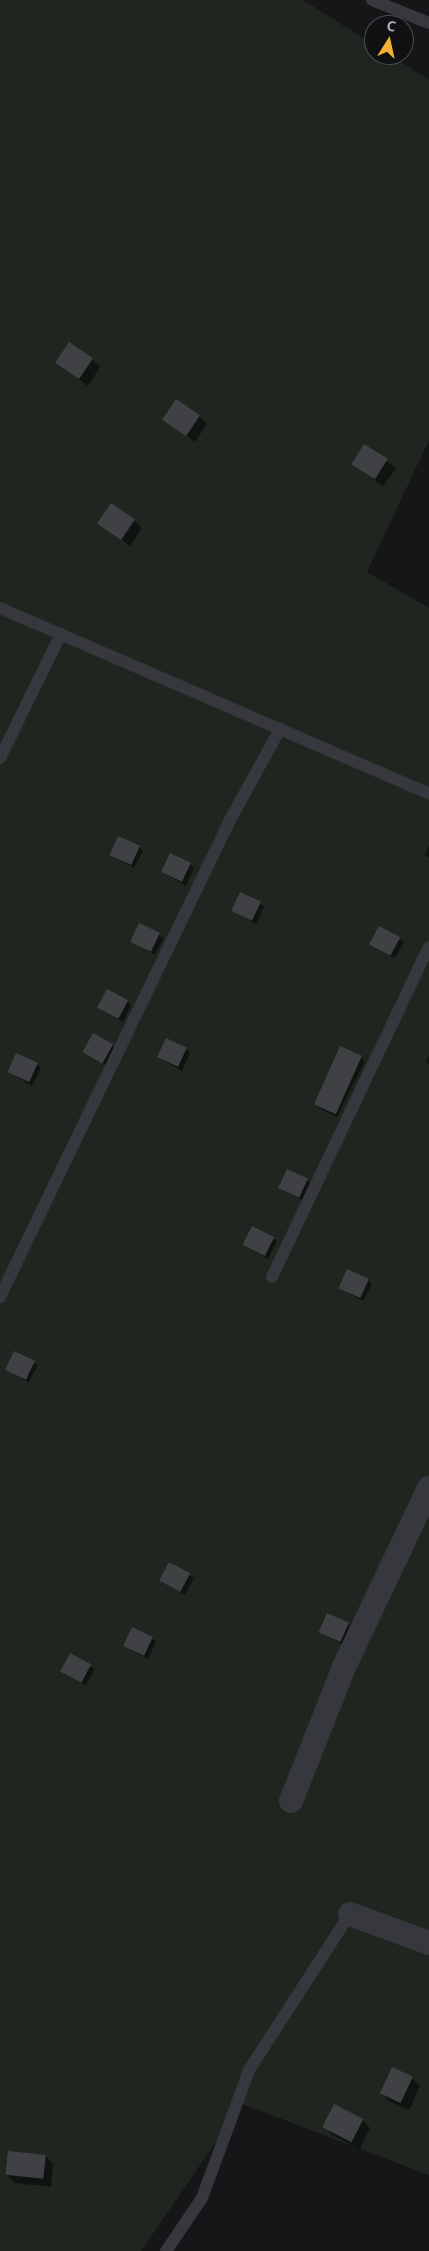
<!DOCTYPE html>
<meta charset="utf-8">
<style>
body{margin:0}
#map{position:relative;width:429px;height:2251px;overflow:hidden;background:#161618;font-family:"Noto Sans",sans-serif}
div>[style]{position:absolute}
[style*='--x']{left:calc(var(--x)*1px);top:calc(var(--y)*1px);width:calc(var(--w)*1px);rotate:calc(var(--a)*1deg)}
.green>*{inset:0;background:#1e261f}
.shadow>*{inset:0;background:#0007;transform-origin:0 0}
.building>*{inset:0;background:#404145;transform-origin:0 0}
.lane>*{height:12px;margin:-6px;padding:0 6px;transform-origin:6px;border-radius:6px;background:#37383d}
.street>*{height:24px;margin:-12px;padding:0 12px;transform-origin:12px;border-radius:12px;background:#37383d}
span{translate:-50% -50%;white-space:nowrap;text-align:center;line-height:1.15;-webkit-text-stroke:4px #111113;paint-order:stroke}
.north{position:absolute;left:364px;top:15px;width:50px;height:50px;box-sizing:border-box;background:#111113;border:1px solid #4d4f55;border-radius:50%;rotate:10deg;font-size:14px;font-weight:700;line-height:20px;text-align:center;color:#a8adb8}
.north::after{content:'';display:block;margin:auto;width:18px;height:22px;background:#f2b134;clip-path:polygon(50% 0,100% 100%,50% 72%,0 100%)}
</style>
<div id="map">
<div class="green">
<i style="clip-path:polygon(0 0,303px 0,374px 45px,374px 55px,390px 55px,429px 80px,429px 440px,367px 572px,429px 608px,429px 2175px,242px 2104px,141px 2251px,0 2251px)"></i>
</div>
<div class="shadow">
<i style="clip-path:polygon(92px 359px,100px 367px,88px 386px,57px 362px)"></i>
<i style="clip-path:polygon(199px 416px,207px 424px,195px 442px,164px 419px)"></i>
<i style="left:365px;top:445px;width:39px;height:22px;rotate:37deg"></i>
<i style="clip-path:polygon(134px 520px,142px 528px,130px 546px,99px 523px)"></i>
<i style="clip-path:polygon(429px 845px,429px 858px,425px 854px)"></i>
<i style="clip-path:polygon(139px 847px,143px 851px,134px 868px,110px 855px)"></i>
<i style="clip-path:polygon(190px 864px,194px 868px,186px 886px,162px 872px)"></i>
<i style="clip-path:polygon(260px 903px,264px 907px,256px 924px,232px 911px)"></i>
<i style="left:140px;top:925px;width:27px;height:19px;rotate:28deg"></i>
<i style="left:380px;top:928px;width:28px;height:19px;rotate:30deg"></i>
<i style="clip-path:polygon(127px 1001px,131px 1005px,123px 1022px,99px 1008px)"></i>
<i style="clip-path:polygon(112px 1045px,116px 1049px,108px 1066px,85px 1052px)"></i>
<i style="clip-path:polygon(186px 1049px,190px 1053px,182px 1071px,158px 1057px)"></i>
<i style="clip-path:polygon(429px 1055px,429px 1065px,426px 1062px)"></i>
<i style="clip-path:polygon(361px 1057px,365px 1061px,337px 1117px,317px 1107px,313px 1103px)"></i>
<i style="clip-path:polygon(37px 1064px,41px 1068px,32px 1086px,9px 1072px)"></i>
<i style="clip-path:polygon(307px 1180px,311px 1184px,303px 1201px,279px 1188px)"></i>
<i style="clip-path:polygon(273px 1238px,277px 1241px,268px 1259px,245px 1245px)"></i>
<i style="clip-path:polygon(368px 1280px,372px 1284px,363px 1301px,340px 1288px)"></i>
<i style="left:15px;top:1353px;width:26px;height:19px;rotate:29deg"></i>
<i style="left:170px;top:1564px;width:28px;height:19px;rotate:30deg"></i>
<i style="clip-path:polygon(348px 1624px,352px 1628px,343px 1645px,320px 1632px)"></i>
<i style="clip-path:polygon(152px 1638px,156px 1642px,148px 1659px,124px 1646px)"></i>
<i style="left:71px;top:1655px;width:28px;height:19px;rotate:30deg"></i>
<i style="clip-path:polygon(412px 2078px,420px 2086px,409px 2110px,389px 2101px,381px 2093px)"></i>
<i style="clip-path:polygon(362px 2120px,370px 2128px,360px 2149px,332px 2135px,324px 2127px)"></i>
<i style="clip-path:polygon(45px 2156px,53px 2164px,51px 2187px,15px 2183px,7px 2175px)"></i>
</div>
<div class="building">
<i style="left:69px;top:342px;width:29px;height:25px;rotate:34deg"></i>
<i style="left:176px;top:399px;width:29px;height:25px;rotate:34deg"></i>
<i style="left:364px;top:444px;width:28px;height:24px;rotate:32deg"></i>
<i style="left:111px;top:503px;width:29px;height:25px;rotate:34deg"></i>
<i style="left:118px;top:836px;width:24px;height:21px;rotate:24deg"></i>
<i style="left:170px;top:853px;width:23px;height:21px;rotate:25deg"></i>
<i style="left:240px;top:892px;width:23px;height:21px;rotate:25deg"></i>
<i style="left:139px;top:923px;width:23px;height:21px;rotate:25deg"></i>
<i style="left:379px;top:926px;width:24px;height:21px;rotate:28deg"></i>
<i style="left:107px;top:989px;width:24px;height:21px;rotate:28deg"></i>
<i style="left:93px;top:1033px;width:23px;height:22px;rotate:29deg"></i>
<i style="left:166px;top:1038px;width:23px;height:21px;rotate:25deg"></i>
<i style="left:340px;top:1046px;width:24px;height:64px;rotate:24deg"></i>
<i style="left:16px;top:1053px;width:24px;height:21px;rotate:24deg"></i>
<i style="left:287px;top:1169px;width:23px;height:21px;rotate:25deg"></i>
<i style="left:252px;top:1226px;width:25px;height:21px;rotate:27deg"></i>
<i style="left:347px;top:1269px;width:24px;height:21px;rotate:24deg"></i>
<i style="left:14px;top:1351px;width:23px;height:21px;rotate:25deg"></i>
<i style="left:169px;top:1562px;width:24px;height:21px;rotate:28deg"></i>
<i style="left:327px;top:1613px;width:24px;height:21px;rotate:24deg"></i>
<i style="left:132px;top:1627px;width:23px;height:21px;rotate:25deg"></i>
<i style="left:70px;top:1653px;width:24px;height:21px;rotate:28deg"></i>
<i style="left:392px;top:2067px;width:23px;height:29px;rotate:25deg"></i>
<i style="left:334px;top:2104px;width:33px;height:26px;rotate:27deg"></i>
<i style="left:8px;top:2151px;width:38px;height:24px;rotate:6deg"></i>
</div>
<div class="lane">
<i style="--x:372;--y:0;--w:61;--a:22"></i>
<i style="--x:0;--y:608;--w:468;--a:23.4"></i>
<i style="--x:0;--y:758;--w:138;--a:-63.8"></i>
<i style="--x:272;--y:1277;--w:365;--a:-64.6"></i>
<i style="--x:0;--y:1297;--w:530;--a:-64.26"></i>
<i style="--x:230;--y:820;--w:104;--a:-61.2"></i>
<i style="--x:166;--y:2251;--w:64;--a:-55.8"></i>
<i style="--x:202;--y:2198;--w:136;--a:-69.8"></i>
<i style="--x:249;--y:2070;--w:186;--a:-57.1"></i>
</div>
<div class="street">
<i style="--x:291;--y:1801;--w:144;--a:-68.4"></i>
<i style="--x:344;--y:1667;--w:198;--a:-64.6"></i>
<i style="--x:350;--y:1914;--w:84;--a:20.2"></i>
</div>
<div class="north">С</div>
</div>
